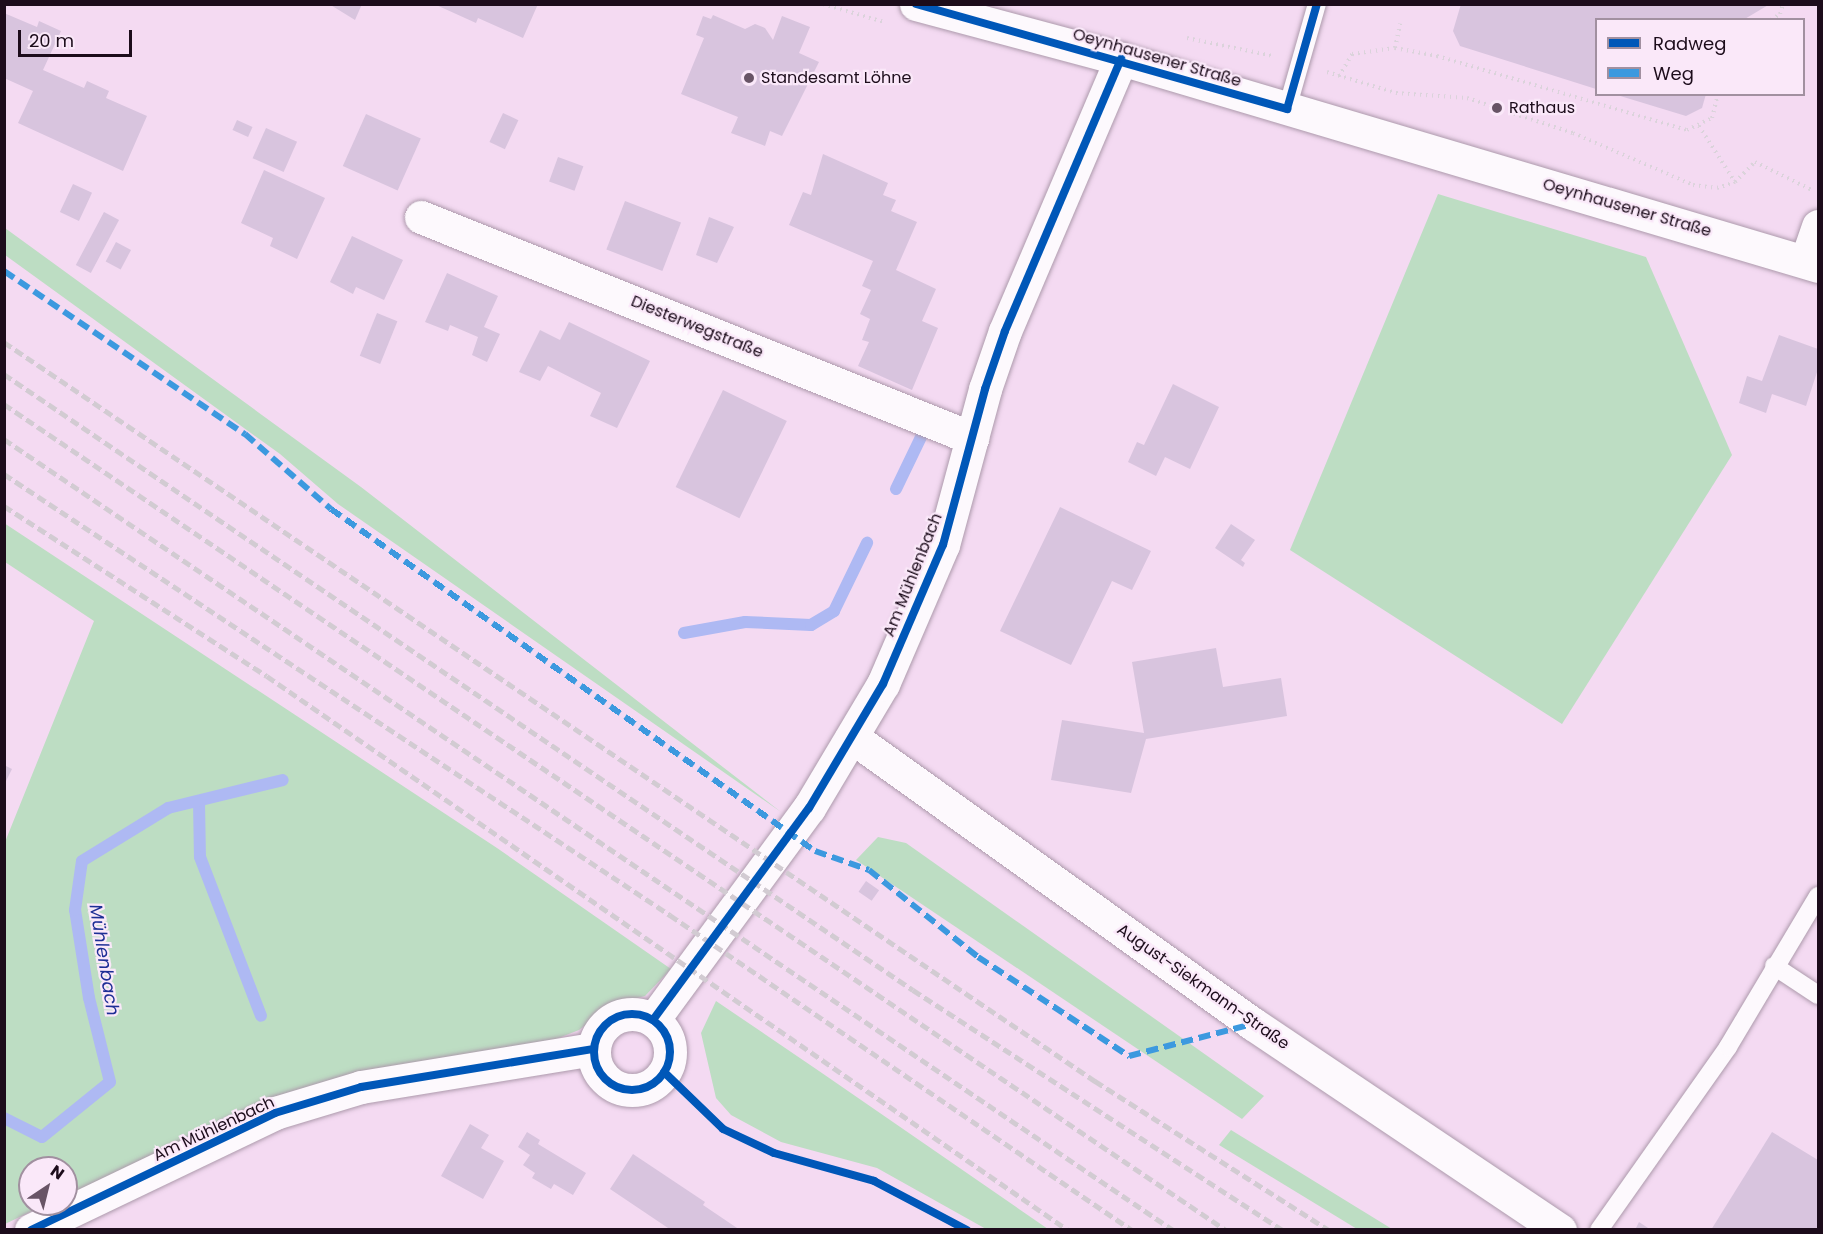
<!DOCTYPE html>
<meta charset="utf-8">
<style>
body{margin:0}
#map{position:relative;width:1823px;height:1234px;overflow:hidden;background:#f4daf2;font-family:Poppins,sans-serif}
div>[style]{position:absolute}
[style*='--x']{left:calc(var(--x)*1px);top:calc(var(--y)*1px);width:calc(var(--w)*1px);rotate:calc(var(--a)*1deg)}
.green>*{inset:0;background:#bdddc3}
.stream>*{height:12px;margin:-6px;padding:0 6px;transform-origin:6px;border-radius:6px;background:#aeb9f3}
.building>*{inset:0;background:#d8c4de;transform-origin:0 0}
.path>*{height:4px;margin-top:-2px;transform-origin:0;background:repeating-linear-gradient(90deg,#dbd3db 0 1.5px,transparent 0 6px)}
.roads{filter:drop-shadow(0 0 2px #ad9aac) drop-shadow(0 0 2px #ad9aac)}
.service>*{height:18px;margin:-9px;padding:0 9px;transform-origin:9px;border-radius:9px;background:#fdf9fd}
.minor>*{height:33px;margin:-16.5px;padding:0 16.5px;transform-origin:16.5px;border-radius:16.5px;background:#fdf9fd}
.minor>.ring{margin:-16.5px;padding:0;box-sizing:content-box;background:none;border:33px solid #fdf9fd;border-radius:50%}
.secondary>*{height:33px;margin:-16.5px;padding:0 16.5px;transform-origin:16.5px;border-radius:16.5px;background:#fdf9fd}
.rail>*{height:4.5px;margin-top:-2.25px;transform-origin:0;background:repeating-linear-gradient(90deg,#d2cbd2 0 9px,transparent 0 13.5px)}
.quiet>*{height:6px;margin-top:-3px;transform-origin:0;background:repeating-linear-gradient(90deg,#3c99df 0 12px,transparent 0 18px)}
.cycleway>*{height:8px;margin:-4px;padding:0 4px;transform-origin:4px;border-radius:4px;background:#0057b8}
.cycleway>.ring{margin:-4px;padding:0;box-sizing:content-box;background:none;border:8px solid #0057b8;border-radius:50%}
.dots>*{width:16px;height:16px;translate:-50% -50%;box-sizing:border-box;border:3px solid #fae8f9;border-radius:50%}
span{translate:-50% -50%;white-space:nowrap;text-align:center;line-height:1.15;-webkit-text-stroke:4.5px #fae8f9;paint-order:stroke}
.street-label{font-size:16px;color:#1c0c1b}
.poi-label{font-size:16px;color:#1c0c1b}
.left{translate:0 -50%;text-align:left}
.water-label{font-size:18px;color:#1d2e95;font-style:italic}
.frame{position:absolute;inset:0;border:6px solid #1c0c1b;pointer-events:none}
.legend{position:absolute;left:1595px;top:18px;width:210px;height:78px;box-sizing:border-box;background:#fae8f9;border:2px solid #a190a0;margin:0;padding:8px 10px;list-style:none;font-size:18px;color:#1c0c1b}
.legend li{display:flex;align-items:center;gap:12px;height:30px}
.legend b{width:30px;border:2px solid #a190a0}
.north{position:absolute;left:18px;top:1156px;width:60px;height:60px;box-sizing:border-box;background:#fae8f9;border:2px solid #a190a0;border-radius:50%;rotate:35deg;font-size:16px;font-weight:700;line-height:24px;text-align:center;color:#1c0c1b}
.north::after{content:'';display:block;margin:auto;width:21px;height:27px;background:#685466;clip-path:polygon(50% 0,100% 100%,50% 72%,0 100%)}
.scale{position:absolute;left:18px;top:30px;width:114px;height:27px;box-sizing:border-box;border:3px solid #1c0c1b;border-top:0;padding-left:8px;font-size:18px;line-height:21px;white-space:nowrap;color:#1c0c1b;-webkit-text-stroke:4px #fae8f9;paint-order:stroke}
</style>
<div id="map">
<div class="green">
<i style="clip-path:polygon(1438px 194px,1646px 257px,1732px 455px,1562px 724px,1290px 550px)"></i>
<i style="clip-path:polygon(5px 228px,361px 487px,781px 812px,338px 504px,280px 454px,5px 255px)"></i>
<i style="clip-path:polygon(4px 523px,497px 848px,671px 969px,645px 996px,614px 1004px,579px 1030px,546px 1043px,66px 1195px,66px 1168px,30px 1168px,30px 1204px,47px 1204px,5px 1224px,5px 842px,94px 621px,5px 562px)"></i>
<i style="clip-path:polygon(878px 837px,906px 843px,1264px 1096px,1242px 1119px,856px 860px)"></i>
<i style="clip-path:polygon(716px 1001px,819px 1071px,1048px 1229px,986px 1229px,877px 1168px,781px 1142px,731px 1115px,716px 1098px,701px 1033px)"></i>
<i style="clip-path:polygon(1231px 1130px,1392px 1229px,1357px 1229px,1219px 1145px)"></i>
</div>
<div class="stream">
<i style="--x:896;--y:489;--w:58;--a:-64.3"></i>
<i style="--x:684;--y:633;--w:62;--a:-10.2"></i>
<i style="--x:745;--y:622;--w:66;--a:2.6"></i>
<i style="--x:811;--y:625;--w:27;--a:-31"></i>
<i style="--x:834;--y:611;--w:76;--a:-64.1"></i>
<i style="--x:199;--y:802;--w:55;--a:89"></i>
<i style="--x:200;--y:857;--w:170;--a:69"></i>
<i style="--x:4;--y:1118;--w:42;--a:26.6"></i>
<i style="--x:42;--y:1137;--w:87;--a:-39"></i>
<i style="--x:110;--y:1082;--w:87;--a:-104"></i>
<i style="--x:89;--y:998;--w:89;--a:-99"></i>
<i style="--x:75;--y:910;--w:49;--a:-81.9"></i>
<i style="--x:82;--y:861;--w:101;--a:-31.6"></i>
<i style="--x:168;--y:808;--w:118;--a:-13.7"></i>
</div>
<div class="building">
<i style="clip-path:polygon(329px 4px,362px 4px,355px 20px)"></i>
<i style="clip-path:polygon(434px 4px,538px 4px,523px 38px,478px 18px,476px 23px)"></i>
<i style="clip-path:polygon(1461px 4px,1770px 4px,1743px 20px,1596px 20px,1596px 89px,1460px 46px,1453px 31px)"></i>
<i style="clip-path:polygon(4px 13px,37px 27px,39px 21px,61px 31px,43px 70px,84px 88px,87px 81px,109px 91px,106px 98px,147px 116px,123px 171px,18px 123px,33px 91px,4px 78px)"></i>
<i style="clip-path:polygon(713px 15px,745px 29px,755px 24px,765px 28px,773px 40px,782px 16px,810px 27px,799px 53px,819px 62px,782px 136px,770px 131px,765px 146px,731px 133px,738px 117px,681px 94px,704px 38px,696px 35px,703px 16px,711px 19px)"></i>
<i style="clip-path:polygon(1706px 94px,1702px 108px,1686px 116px,1617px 95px)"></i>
<i style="left:503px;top:113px;width:17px;height:32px;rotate:25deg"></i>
<i style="left:366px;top:114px;width:60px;height:57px;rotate:24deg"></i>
<i style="left:237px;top:120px;width:17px;height:11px;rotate:24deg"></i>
<i style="left:266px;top:128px;width:34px;height:33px;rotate:24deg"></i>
<i style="clip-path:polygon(823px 154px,888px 183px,883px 195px,896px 200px,891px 211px,917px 222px,896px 270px,936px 289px,922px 321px,938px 328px,912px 390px,858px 366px,869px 342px,862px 340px,870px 319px,860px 314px,871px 290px,862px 286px,873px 261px,789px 225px,803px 192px,811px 195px)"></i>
<i style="left:558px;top:157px;width:27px;height:26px;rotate:20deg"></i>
<i style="clip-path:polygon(264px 170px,325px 198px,297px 259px,270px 246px,273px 238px,241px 223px)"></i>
<i style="left:73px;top:184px;width:21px;height:31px;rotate:25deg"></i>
<i style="left:625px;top:201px;width:60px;height:52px;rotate:21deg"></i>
<i style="left:104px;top:212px;width:17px;height:60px;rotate:28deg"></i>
<i style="clip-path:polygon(709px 217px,734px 227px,717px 263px,696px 255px)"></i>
<i style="clip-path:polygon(352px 236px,403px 260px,384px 300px,356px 287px,353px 294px,330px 282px)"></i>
<i style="left:116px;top:242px;width:17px;height:22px;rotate:28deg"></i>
<i style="clip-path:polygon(447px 273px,498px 296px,484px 327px,500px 334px,487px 362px,472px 355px,478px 337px,450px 325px,448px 331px,425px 322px)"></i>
<i style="left:377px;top:313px;width:22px;height:46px;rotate:22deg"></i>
<i style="clip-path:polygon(569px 322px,650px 361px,617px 428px,590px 416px,601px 393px,548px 366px,540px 381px,519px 372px,540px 330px,560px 340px)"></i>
<i style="clip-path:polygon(1779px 335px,1818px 349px,1818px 369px,1806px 406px,1772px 394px,1766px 413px,1739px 403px,1747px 376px,1762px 381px)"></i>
<i style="clip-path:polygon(1173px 384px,1219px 407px,1190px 469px,1165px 457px,1156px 476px,1128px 462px,1137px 442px,1144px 445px)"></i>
<i style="left:723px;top:390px;width:71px;height:108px;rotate:26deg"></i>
<i style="clip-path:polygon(1060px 507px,1151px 551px,1132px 590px,1112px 581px,1071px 665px,1000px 631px)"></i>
<i style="clip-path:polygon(1231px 524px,1255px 540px,1241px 560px,1245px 563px,1243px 567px,1215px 548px)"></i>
<i style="clip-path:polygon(1216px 648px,1223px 687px,1281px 678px,1287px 716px,1146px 739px,1131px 793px,1051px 780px,1062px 720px,1144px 733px,1132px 662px)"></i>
<i style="clip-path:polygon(4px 765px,12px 769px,4px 785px)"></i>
<i style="left:866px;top:881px;width:16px;height:13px;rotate:35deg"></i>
<i style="clip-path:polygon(470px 1124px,489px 1135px,481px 1148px,504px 1161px,483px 1199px,441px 1176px)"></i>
<i style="clip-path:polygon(527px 1132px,540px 1140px,538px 1144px,586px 1173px,573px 1195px,554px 1184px,551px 1189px,532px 1178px,535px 1173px,523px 1165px,530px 1155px,518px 1147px)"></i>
<i style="clip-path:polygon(1772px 1132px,1818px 1160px,1818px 1230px,1711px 1230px)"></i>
<i style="clip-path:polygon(633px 1154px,705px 1202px,703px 1205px,740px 1230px,671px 1230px,610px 1189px)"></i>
<i style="clip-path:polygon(1639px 1222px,1651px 1230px,1635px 1230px)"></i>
</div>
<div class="path">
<i style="--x:823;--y:4;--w:64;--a:16.4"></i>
<i style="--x:1771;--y:20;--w:11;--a:-34"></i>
<i style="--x:1780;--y:14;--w:10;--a:-73"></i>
<i style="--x:1187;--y:38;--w:88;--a:11.8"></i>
<i style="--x:1395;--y:48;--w:43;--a:10.8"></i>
<i style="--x:1437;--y:56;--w:261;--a:16.5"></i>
<i style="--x:1687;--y:130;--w:28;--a:-26"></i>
<i style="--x:1712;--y:118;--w:25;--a:-76"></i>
<i style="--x:1327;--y:72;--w:72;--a:16.9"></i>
<i style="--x:1396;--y:93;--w:71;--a:4"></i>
<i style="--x:1467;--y:98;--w:32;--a:18"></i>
<i style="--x:1497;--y:108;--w:80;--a:18.2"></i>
<i style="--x:1573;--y:133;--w:131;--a:23.4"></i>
<i style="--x:1693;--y:185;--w:24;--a:7"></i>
<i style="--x:1717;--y:188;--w:19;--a:-18"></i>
<i style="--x:1735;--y:182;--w:28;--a:-45"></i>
<i style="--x:1755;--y:162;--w:66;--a:26.2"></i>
<i style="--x:1339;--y:76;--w:26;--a:-59"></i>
<i style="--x:1352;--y:54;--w:43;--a:-7.9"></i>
<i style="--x:1395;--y:48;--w:25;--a:-78"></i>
<i style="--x:1699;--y:126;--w:67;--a:57.3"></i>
</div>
<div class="roads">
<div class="service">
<i style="--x:1287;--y:109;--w:109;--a:-74.1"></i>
<i style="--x:1774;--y:966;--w:53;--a:33.4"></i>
<i style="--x:1599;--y:1230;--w:224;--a:-54.8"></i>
<i style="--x:1728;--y:1047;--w:176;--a:-59.2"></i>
</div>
<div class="minor">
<i style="--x:421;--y:217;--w:594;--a:21.86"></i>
<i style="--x:852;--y:737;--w:493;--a:35.6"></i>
<i style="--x:1253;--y:1024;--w:370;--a:33.9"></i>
<i class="ring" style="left:594px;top:1014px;width:43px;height:43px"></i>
<i style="--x:653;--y:1020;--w:263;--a:-53.7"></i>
<i style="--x:809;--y:808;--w:144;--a:-59.2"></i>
<i style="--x:883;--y:684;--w:151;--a:-66.7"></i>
<i style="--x:943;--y:545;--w:162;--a:-74.9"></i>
<i style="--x:985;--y:389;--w:61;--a:-71"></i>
<i style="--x:1005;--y:331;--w:296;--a:-66.9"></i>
<i style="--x:31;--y:1230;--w:271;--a:-25.6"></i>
<i style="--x:275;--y:1113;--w:90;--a:-16.8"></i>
<i style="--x:361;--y:1087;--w:236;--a:-9.3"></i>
</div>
<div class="secondary">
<i style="--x:916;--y:4;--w:212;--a:15"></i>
<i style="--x:1121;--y:59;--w:727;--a:16.54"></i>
<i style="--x:1806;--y:261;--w:37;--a:-71"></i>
</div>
</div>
<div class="rail">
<i style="--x:4;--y:342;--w:1318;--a:34.11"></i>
<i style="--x:1095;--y:1081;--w:277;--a:32.5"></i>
<i style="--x:4;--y:374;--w:1098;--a:34.12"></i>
<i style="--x:913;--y:990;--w:440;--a:33"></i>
<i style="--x:4;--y:404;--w:1475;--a:34.06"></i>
<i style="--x:4;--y:439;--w:1411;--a:34.08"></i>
<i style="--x:4;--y:474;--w:799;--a:33.51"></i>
<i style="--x:670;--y:915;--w:559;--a:34.29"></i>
<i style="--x:4;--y:506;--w:313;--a:32.9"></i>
<i style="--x:267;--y:676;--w:974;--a:34.67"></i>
</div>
<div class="quiet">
<i style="--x:4;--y:271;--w:291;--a:34.1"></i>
<i style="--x:245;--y:434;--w:114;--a:41.1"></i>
<i style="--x:331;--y:509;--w:593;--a:35.25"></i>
<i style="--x:815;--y:851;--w:57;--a:19.4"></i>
<i style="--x:869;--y:870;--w:139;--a:38.6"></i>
<i style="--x:978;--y:957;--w:181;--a:33.3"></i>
<i style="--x:1129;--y:1056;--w:128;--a:-14.5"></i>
</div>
<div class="cycleway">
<i style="--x:916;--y:4;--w:386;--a:15.8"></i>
<i style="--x:1287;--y:109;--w:109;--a:-74.1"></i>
<i class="ring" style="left:594px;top:1014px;width:68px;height:68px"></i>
<i style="--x:653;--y:1020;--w:263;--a:-53.7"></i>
<i style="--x:809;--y:808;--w:144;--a:-59.2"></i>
<i style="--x:883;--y:684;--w:151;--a:-66.7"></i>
<i style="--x:943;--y:545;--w:162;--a:-74.9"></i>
<i style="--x:985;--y:389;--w:61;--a:-71"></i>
<i style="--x:1005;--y:331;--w:296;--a:-66.9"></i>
<i style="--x:664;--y:1072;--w:82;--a:44"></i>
<i style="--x:723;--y:1129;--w:56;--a:25.2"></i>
<i style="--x:774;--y:1153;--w:104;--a:15.6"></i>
<i style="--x:874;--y:1181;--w:105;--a:27.8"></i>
<i style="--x:31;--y:1230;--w:271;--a:-25.6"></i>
<i style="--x:275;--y:1113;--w:90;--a:-16.8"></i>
<i style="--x:361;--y:1087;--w:236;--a:-9.3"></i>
</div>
<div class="dots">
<i style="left:749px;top:78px;background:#685466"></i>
<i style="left:1497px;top:108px;background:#685466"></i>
</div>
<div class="street-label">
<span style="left:1157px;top:58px;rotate:16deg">Oeynhausener Straße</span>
<span style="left:1627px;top:208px;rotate:16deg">Oeynhausener Straße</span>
<span style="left:697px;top:327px;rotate:22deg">Diesterwegstraße</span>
<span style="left:913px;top:575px;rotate:-68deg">Am Mühlenbach</span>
<span style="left:1203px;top:987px;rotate:35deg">August-Siekmann-Straße</span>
<span style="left:214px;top:1129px;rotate:-25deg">Am Mühlenbach</span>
</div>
<div class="poi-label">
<span class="left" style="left:761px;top:78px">Standesamt Löhne</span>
<span class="left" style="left:1509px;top:108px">Rathaus</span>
</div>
<div class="water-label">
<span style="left:104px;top:960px;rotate:81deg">Mühlenbach</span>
</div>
<div class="frame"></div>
<ul class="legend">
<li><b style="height:8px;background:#0057b8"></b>Radweg</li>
<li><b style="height:8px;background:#3c99df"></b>Weg</li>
</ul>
<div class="north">N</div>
<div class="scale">20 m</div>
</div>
